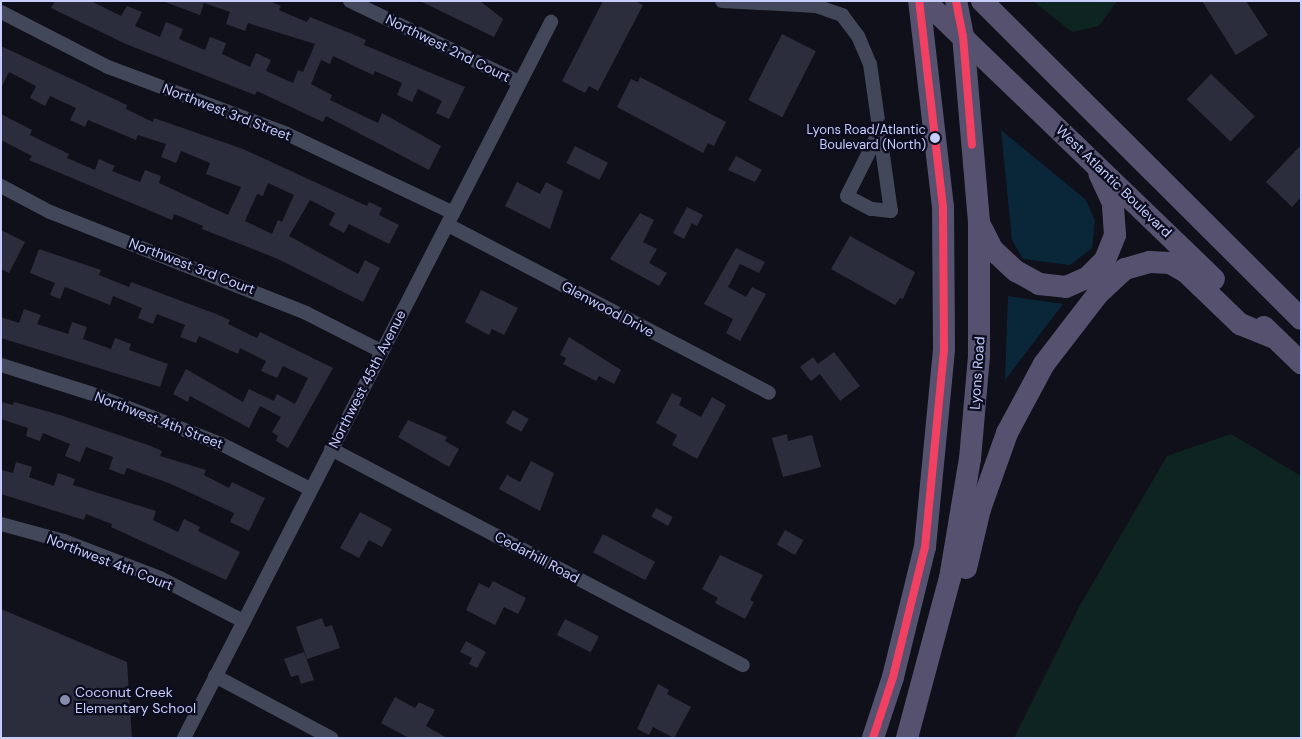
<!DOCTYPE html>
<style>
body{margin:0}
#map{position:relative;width:1302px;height:739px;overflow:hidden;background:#0f1019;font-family:"DM Sans",sans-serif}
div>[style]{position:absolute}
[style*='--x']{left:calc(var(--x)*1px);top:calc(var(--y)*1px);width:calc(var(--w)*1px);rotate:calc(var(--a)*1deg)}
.green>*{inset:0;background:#0e2420}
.water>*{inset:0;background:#0a273a}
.building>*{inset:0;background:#2c2d3c;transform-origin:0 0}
.street>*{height:14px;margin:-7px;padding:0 7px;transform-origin:7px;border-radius:7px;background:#43475a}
.primary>*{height:22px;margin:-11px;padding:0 11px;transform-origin:11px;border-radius:11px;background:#56516e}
.bus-1>*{height:8px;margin:-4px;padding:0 4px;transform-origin:4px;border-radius:4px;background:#f24062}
.dots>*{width:14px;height:14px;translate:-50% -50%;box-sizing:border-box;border:2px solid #0b0c1d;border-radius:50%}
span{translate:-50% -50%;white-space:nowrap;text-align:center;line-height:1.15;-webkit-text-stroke:4.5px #0b0c1d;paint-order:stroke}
.bus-label{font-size:13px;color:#c7cdff}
.right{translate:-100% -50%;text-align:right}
.street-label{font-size:14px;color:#c7cdff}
.poi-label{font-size:14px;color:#c7cdff}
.left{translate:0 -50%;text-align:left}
.frame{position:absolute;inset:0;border:2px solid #c7cdff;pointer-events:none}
</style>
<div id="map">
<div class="green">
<i style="clip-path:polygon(1033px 1px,1117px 1px,1099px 26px,1072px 32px)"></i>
<i style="clip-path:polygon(1231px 434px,1301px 476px,1301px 738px,1014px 738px,1080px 605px,1167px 456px)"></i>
</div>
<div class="water">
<i style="clip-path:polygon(1001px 130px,1086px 200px,1095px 221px,1092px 248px,1070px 265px,1023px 259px,1012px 240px)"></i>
<i style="clip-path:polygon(1008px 296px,1063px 304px,1005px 380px)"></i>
</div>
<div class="building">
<i style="clip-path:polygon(55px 1px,91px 1px,121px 16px,127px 6px,142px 12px,135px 26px,160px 37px,166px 22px,183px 29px,179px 39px,205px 50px,210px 37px,226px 43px,222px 54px,250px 67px,256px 53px,271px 60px,266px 71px,293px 83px,298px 70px,303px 72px,315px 44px,248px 23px,245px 31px,226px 24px,230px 12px,204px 3px,200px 15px,165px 2px,270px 1px,281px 6px,279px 10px,307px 22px,310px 17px,352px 34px,366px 40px,364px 45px,465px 87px,449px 119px,436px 113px,442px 101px,418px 89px,412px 102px,397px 95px,402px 83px,375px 71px,373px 75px,333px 56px,330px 64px,321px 60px,311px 84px,332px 95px,330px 100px,378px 123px,382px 113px,441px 146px,429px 170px,326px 116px,323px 122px,257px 91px,255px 95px,126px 44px,51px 8px)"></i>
<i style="clip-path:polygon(420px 1px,480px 1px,503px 19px,494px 37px)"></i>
<i style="clip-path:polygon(603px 1px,635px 1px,643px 5px,598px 91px,589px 86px,585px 93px,562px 81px)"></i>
<i style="clip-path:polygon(1202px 1px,1246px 1px,1268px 35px,1236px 55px)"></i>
<i style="left:782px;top:34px;width:38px;height:74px;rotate:27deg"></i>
<i style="clip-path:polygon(evenodd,1px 46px,127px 105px,126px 109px,153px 122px,154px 118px,243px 149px,367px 206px,369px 202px,382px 208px,379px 215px,399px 225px,389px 244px,349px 224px,344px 233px,329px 225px,335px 213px,310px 200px,289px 236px,358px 274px,365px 260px,380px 268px,363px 302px,278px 259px,202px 229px,203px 226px,174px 214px,172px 220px,29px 160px,32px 156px,1px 140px,1px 114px,32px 130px,30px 135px,69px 154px,67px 158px,95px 170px,99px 159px,115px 166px,112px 171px,140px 182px,145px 170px,161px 176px,159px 183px,228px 215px,241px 187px,206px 174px,210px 163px,181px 151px,176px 163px,161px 157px,166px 144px,138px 135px,136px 140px,88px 120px,85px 127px,70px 120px,76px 108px,50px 96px,45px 106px,30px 98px,36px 86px,9px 72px,1px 88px,1px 46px,268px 183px,294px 195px,282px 222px,278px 220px,272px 234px,245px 221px,257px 194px,263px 196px,268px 183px)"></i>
<i style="left:1211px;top:74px;width:61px;height:35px;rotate:44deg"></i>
<i style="clip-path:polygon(640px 77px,726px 122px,714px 146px,708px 143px,703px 153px,617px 107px,631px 79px,638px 82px)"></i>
<i style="clip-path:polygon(1301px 145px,1301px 197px,1292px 207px,1266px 182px)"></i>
<i style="left:575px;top:146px;width:37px;height:19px;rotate:27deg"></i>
<i style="clip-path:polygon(736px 156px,762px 170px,755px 182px,728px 170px)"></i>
<i style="clip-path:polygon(517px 182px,540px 194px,546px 182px,563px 191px,550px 229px,505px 206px)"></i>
<i style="clip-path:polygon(687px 207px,703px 215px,697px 226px,692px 223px,684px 239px,673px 233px)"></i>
<i style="clip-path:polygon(640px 213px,654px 220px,643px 242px,657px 249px,649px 263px,667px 273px,659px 286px,610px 259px)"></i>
<i style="clip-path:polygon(1px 230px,25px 242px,9px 273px,1px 269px)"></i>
<i style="clip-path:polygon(850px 236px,915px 272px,903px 299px,900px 298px,895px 305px,831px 269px)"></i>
<i style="clip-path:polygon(736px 248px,765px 262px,759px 273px,740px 264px,728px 287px,746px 297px,752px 287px,766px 294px,740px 341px,726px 333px,733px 319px,704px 304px)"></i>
<i style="clip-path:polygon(39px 249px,101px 270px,99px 275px,129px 287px,131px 282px,216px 314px,230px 320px,228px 324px,257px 338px,260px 332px,333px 368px,288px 448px,276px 441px,278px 436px,272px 432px,281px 417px,260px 406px,249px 428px,190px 396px,188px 402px,173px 394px,186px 369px,243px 402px,249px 389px,274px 401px,277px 394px,295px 404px,308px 378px,283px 366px,277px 378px,261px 371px,266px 361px,240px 348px,238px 354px,199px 336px,196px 343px,180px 337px,185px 325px,157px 314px,153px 324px,138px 318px,142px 308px,113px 296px,110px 305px,65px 287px,60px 299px,50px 295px,55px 283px,30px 273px)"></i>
<i style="clip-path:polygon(481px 290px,518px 308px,504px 335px,492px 329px,489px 335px,465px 322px)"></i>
<i style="clip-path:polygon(24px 309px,41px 315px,37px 324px,68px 334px,72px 322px,87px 327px,83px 339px,111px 349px,115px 338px,131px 344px,129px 350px,168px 364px,160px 387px,1px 338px,1px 317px,19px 323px)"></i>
<i style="clip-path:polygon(569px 337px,621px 370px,614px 384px,599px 376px,596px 381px,563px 364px,566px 358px,560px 355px)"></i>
<i style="clip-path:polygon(834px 352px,860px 386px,840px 401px,820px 374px,811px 381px,800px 367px,813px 357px,818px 364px)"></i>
<i style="clip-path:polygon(672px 393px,682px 398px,679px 405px,701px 417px,712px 397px,726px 405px,697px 459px,672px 445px,677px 435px,656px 423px)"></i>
<i style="clip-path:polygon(1px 402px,13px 405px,14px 402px,60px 415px,148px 445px,162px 451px,160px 456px,206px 470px,204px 475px,229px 488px,232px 482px,265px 498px,249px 531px,230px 522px,234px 513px,171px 484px,127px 468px,124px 475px,109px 469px,113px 457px,86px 447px,80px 462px,65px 456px,70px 444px,43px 433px,40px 441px,26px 436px,28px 428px,1px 419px)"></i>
<i style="left:513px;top:410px;width:18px;height:15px;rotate:29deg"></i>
<i style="clip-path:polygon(408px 420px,447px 437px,445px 441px,459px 449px,449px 467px,398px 437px)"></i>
<i style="clip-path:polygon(787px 434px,788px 441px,812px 435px,821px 467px,783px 477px,772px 438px)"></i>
<i style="clip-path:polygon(531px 461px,554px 473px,540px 511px,499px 489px,507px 475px,520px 482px)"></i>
<i style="clip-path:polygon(16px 462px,32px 467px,29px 477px,54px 486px,58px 473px,75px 479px,73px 485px,156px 511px,153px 520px,178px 532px,184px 519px,200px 527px,198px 531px,240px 552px,226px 580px,111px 527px,112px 524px,86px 514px,84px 520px,1px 494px,1px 470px,13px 473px)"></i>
<i style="left:656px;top:508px;width:19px;height:10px;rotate:28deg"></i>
<i style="clip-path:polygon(360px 512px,392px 529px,382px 547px,369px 540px,359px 558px,340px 548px)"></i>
<i style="left:785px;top:530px;width:21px;height:17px;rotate:29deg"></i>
<i style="left:603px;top:534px;width:59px;height:21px;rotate:28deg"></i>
<i style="clip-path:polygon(720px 555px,763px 575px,750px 600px,754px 602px,745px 619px,715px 603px,718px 598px,702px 589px)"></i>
<i style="clip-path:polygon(493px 581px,526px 598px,518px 614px,504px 607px,495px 625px,466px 610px,479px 583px,489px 588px)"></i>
<i style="clip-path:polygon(1px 609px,127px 662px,132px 738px,1px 738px)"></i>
<i style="clip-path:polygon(322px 618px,325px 627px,332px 625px,340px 648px,307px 659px,296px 627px)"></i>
<i style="left:565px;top:619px;width:38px;height:18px;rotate:27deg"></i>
<i style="clip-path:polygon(466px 641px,486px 652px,477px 668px,469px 664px,472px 658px,460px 652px)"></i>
<i style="clip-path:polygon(304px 652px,314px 680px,301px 684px,298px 675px,291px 677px,284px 659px)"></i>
<i style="clip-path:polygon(658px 684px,669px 690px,667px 694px,691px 707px,674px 738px,653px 727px,649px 735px,637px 729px)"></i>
<i style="clip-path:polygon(395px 697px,415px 708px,419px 702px,435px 710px,426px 726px,447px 738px,409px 738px,381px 723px)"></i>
</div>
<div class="street">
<i style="--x:350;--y:1;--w:187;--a:25.6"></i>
<i style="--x:722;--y:1;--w:94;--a:3"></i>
<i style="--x:816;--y:6;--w:28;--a:19"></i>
<i style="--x:842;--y:15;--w:26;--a:53"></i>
<i style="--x:858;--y:36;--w:30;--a:67"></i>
<i style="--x:870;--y:64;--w:148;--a:81.9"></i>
<i style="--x:891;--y:211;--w:20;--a:-174"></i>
<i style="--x:871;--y:209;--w:27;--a:-152"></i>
<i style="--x:847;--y:196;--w:72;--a:-63.4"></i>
<i style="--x:1;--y:12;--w:120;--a:27.2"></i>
<i style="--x:108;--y:67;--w:191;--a:20.5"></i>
<i style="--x:287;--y:134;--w:184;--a:25.4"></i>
<i style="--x:1;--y:186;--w:55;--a:28"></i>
<i style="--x:50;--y:212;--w:275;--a:21.5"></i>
<i style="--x:306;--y:313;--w:84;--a:26.9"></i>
<i style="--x:448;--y:225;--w:362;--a:27.6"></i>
<i style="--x:1;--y:365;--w:93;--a:17.5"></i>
<i style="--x:90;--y:393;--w:141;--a:21.3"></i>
<i style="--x:221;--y:444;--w:100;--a:26.8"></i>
<i style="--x:331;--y:449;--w:465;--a:27.7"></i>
<i style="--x:1;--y:524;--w:65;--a:15.1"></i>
<i style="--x:64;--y:541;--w:103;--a:21.1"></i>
<i style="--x:160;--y:578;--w:93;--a:27.4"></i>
<i style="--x:215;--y:676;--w:132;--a:28.1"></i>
<i style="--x:184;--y:738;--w:805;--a:-62.86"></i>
</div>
<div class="primary">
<i style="--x:925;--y:1;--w:401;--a:43.9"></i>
<i style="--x:982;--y:1;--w:450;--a:44.9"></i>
<i style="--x:981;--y:227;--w:25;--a:63"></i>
<i style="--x:992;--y:249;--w:33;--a:43"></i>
<i style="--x:1016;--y:271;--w:26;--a:29"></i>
<i style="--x:1039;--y:284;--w:27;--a:6"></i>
<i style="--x:1066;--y:287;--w:24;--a:-24"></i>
<i style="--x:1088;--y:277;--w:24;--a:-45"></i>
<i style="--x:1105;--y:260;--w:27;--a:-68"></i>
<i style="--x:1115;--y:235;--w:32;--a:-94"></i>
<i style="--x:1113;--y:203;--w:33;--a:-115"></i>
<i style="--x:1264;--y:327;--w:52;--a:44.2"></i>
<i style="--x:966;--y:568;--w:61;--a:-76.7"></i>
<i style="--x:980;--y:509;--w:81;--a:-70.4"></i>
<i style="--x:1007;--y:433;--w:78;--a:-61.8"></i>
<i style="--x:1044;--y:364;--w:88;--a:-52.4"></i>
<i style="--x:1098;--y:294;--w:37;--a:-43"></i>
<i style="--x:1125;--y:269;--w:26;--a:-16"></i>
<i style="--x:1150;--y:262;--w:20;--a:3"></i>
<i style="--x:1170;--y:263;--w:20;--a:30"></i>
<i style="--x:1187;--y:273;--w:74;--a:43.9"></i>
<i style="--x:1240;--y:324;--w:38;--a:22"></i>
<i style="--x:873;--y:738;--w:64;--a:-71.8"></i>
<i style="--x:893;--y:677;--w:134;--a:-76.2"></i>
<i style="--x:925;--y:547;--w:199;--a:-84.5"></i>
<i style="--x:944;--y:349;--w:142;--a:-90.4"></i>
<i style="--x:943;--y:207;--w:207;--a:-96.6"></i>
<i style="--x:907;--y:738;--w:166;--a:-75"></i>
<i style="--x:950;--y:578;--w:121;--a:-80.5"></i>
<i style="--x:970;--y:459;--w:103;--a:-85"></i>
<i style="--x:979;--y:356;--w:134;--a:-90"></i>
<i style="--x:979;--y:222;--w:187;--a:-94.9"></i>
<i style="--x:963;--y:36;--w:36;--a:-101"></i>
</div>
<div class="bus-1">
<i style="--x:956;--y:1;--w:36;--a:79"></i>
<i style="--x:963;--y:36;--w:109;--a:85.3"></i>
<i style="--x:873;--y:738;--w:64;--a:-71.8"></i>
<i style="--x:893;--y:677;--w:134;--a:-76.2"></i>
<i style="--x:925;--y:547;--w:199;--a:-84.5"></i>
<i style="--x:944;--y:349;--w:142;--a:-90.4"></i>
<i style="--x:943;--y:207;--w:207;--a:-96.6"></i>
</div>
<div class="dots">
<i style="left:935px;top:138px;background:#c7cdff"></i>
<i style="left:65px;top:700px;background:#878bae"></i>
</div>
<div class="bus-label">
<span class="right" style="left:926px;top:138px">Lyons Road/Atlantic<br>Boulevard (North)</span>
</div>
<div class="street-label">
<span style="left:448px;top:48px;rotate:26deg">Northwest 2nd Court</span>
<span style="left:227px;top:112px;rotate:21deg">Northwest 3rd Street</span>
<span style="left:1114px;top:181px;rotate:44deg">West Atlantic Boulevard</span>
<span style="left:192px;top:266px;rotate:21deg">Northwest 3rd Court</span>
<span style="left:608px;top:309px;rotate:28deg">Glenwood Drive</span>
<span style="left:977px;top:373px;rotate:-86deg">Lyons Road</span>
<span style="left:367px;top:379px;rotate:-63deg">Northwest 45th Avenue</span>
<span style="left:159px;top:420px;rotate:21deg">Northwest 4th Street</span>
<span style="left:537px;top:557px;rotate:28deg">Cedarhill Road</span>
<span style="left:110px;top:562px;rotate:21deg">Northwest 4th Court</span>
</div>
<div class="poi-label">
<span class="left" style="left:75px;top:700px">Coconut Creek<br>Elementary School</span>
</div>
<div class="frame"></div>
</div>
